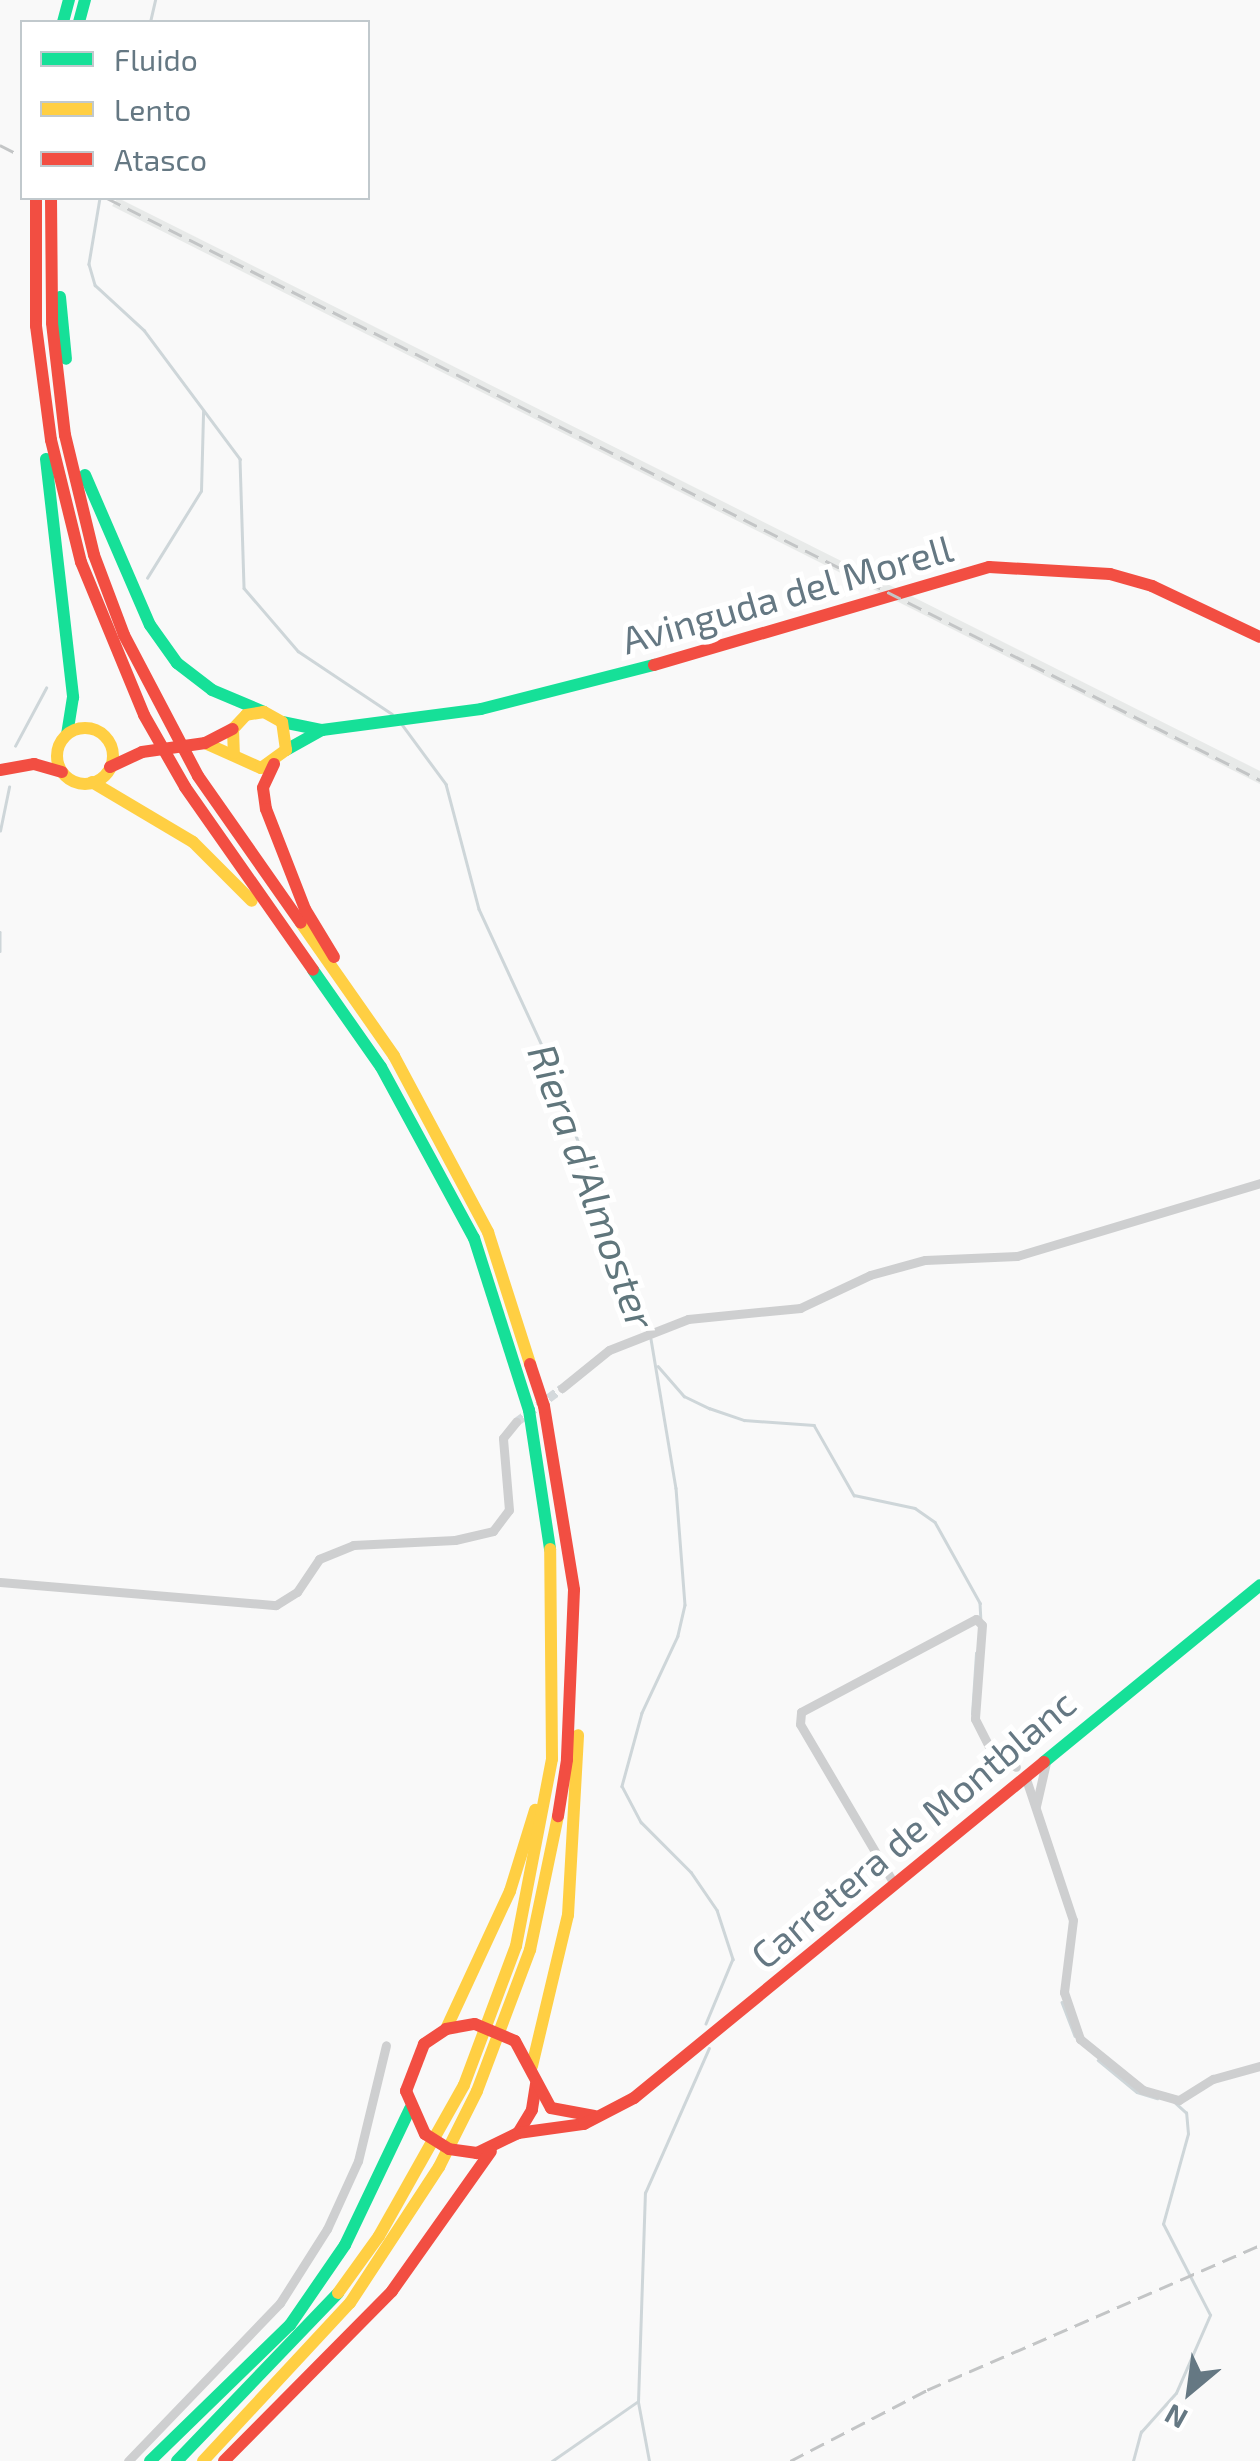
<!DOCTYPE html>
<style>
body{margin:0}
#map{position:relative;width:1260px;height:2461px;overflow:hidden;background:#f9f9f9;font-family:"Exo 2",sans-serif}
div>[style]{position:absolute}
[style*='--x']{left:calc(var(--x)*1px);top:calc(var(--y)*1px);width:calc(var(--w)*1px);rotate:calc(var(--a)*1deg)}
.built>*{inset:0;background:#e8eae9}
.stream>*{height:2.5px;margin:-1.25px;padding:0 1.25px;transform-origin:1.25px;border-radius:1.25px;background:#ced6d9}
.street-tunnel>*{height:9px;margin-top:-4.5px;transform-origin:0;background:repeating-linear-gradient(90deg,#d4d9dc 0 9px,transparent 0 13.5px)}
.street>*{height:9px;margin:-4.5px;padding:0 4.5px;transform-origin:4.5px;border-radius:4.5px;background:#cecfd0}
.fast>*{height:12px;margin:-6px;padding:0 6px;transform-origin:6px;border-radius:6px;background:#16e098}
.slow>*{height:12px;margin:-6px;padding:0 6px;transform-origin:6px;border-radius:6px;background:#ffcf43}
.slow>.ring{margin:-6px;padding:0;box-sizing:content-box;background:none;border:12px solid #ffcf43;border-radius:50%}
.jam>*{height:12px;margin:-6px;padding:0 6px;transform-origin:6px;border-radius:6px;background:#f24e42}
.rail>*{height:2.5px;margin-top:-1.25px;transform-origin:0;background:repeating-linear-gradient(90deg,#c3c5c6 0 15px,transparent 0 23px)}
span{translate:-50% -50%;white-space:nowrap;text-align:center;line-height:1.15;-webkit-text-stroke:10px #fff;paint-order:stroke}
.street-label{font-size:38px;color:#657883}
.water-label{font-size:40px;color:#60767c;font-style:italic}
.legend{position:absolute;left:20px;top:20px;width:350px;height:180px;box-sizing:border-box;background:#fff;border:2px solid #c1c9cd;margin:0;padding:12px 18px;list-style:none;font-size:30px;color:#657883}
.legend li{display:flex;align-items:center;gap:20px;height:50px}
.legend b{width:50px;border:2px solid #c1c9cd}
.north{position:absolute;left:1140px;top:2341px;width:100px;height:100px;-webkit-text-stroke:8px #fff;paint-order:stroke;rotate:209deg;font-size:28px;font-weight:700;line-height:40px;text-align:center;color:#657883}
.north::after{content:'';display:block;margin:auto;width:35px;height:45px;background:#657883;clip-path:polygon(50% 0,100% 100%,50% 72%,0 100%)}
</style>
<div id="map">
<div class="built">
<i style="clip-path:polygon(118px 198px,1260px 771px,1260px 784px,112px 206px)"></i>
</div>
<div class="stream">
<i style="--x:150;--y:22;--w:23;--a:-77"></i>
<i style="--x:100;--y:198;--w:67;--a:99.5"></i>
<i style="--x:89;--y:264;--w:22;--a:74"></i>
<i style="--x:95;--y:285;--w:67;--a:42.6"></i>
<i style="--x:144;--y:330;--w:161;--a:53.3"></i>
<i style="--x:240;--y:459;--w:129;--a:88.2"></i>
<i style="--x:244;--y:588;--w:83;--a:49.4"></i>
<i style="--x:298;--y:651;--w:113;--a:33.8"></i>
<i style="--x:147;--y:578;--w:102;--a:-58.2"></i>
<i style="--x:201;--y:491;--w:79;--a:-88.5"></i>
<i style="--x:401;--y:723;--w:76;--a:53.6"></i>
<i style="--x:446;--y:784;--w:129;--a:75.2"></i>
<i style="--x:479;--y:909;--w:160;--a:65.2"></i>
<i style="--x:546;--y:1054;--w:295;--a:69.8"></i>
<i style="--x:15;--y:746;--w:66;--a:-61.9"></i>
<i style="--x:0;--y:831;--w:45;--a:-78.4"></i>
<i style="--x:0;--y:932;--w:19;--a:90"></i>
<i style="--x:651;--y:1339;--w:151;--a:80.5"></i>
<i style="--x:676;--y:1488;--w:117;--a:85.6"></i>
<i style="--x:685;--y:1605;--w:32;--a:103"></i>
<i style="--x:678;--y:1636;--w:85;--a:115.1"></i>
<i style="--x:642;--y:1713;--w:76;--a:105.3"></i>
<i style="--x:622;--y:1786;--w:41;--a:62.2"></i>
<i style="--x:641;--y:1822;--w:71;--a:45"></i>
<i style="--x:691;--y:1872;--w:46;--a:55.6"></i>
<i style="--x:717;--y:1910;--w:52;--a:71.9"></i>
<i style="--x:733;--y:1959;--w:70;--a:112.6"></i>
<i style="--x:658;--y:1366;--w:40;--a:49"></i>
<i style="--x:684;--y:1396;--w:28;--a:26"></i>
<i style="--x:709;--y:1408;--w:37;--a:19"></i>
<i style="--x:744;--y:1420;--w:70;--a:4.1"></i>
<i style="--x:814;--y:1425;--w:81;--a:60.3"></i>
<i style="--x:854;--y:1495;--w:62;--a:12"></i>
<i style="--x:915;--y:1508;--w:24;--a:35"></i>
<i style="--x:935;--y:1522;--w:93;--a:60.9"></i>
<i style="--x:980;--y:1603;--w:17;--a:87"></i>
<i style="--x:972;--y:1714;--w:61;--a:-86.2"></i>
<i style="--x:1062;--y:2002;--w:36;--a:69"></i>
<i style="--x:1098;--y:2060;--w:50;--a:39.4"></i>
<i style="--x:1137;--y:2092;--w:21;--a:17"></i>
<i style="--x:552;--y:2461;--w:103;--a:-34.8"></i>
<i style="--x:649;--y:2461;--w:60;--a:-100.6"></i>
<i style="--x:638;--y:2402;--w:209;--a:-88.1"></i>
<i style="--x:645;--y:2193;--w:158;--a:-66.2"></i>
<i style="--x:1133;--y:2461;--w:30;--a:-75"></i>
<i style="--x:1141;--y:2432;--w:52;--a:-48.1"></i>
<i style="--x:1176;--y:2393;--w:85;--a:-66.4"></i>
<i style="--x:1210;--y:2315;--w:102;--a:-117.3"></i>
<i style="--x:1163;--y:2224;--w:93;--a:-74.5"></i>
<i style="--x:1188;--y:2134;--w:21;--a:-95"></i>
<i style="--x:1186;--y:2113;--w:15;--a:-138"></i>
</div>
<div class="street-tunnel">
<i style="--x:516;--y:1422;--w:57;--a:-36.5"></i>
</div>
<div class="street">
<i style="--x:562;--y:1388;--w:60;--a:-39"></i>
<i style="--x:609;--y:1350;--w:85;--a:-21.4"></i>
<i style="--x:688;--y:1319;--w:113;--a:-5.6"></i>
<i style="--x:800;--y:1308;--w:77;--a:-25.2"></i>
<i style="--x:870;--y:1275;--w:57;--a:-15.3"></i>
<i style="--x:925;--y:1260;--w:92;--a:-2.5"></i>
<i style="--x:1017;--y:1256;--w:254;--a:-16.7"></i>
<i style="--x:0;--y:1582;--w:277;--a:4.8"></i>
<i style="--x:276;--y:1605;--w:25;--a:-32"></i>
<i style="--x:297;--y:1592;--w:40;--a:-56"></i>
<i style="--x:319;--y:1559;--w:37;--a:-22"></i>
<i style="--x:353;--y:1545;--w:102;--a:-2.8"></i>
<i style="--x:455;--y:1540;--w:39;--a:-13"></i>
<i style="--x:493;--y:1531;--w:26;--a:-53"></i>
<i style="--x:509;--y:1510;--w:72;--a:-94.8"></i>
<i style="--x:503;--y:1438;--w:21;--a:-51"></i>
<i style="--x:1027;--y:1782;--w:145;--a:71.6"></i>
<i style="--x:1073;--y:1920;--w:73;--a:97.1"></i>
<i style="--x:1064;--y:1992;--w:50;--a:71.2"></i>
<i style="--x:1080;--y:2039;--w:81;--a:39"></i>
<i style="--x:1143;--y:2090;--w:37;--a:16"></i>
<i style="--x:1179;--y:2100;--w:40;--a:-32"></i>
<i style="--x:1213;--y:2079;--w:49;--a:-15.5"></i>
<i style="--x:1036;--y:1806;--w:49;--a:-77.1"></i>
<i style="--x:893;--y:1882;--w:183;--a:-120.5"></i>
<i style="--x:800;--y:1724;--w:12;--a:-85"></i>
<i style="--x:801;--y:1712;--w:198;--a:-28"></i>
<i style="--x:976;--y:1619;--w:8;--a:45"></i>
<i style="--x:982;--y:1625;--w:94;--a:94.3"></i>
<i style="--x:975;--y:1719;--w:33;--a:63"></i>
<i style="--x:990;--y:1748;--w:32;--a:36"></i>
<i style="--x:128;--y:2461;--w:219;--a:-46.1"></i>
<i style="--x:280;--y:2303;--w:88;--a:-57.6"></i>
<i style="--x:327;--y:2229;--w:75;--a:-65.5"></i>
<i style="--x:358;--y:2161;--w:119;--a:-76.4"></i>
</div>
<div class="fast">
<i style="--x:63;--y:22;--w:23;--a:-75"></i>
<i style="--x:79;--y:22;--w:23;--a:-75"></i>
<i style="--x:60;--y:297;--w:62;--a:84.5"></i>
<i style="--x:46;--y:459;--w:240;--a:83.5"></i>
<i style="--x:73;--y:697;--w:37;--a:99"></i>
<i style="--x:85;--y:475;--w:163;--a:66.6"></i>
<i style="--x:150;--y:625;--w:47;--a:54.6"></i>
<i style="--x:177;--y:663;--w:44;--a:37.6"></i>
<i style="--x:212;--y:690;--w:56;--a:22.9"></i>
<i style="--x:282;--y:722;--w:41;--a:11.3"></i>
<i style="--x:322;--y:730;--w:160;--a:-7.5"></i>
<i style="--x:481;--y:709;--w:179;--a:-14.3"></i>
<i style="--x:286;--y:750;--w:41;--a:-29.1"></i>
<i style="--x:313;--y:970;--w:118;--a:55"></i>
<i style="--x:381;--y:1067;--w:195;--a:61.5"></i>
<i style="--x:474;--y:1238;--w:181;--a:72.3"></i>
<i style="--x:529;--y:1410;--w:141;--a:81.4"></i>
<i style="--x:1044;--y:1762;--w:279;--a:-39.3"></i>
<i style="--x:150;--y:2461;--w:195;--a:-44.2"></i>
<i style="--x:290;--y:2325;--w:97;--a:-55.5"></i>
<i style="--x:345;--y:2245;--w:151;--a:-64.5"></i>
<i style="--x:177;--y:2461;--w:233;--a:-46.2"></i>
</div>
<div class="slow">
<i class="ring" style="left:57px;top:728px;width:44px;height:44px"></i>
<i style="--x:205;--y:743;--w:61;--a:24.1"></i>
<i style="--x:261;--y:768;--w:31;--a:-36"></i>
<i style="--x:286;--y:750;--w:28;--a:-98"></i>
<i style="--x:282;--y:722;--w:21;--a:-151"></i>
<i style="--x:264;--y:712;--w:18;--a:171"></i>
<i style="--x:246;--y:715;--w:19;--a:133"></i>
<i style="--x:233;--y:729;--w:24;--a:88"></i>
<i style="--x:92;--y:782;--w:117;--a:30.7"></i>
<i style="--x:193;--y:842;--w:83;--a:45"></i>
<i style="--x:301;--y:923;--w:162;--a:55"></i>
<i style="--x:394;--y:1056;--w:200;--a:61.9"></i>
<i style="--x:488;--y:1232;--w:139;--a:72.3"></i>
<i style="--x:446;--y:2029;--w:152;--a:-65.1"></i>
<i style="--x:510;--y:1891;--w:85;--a:-72.8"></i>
<i style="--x:532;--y:2066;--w:155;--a:-76.6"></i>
<i style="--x:568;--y:1915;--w:180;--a:-86.8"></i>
<i style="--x:338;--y:2293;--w:70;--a:-54.3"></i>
<i style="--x:379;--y:2236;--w:173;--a:-60.6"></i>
<i style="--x:464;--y:2085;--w:148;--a:-69.5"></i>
<i style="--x:516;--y:1946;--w:190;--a:-79.1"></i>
<i style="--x:552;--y:1759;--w:210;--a:-90.5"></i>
<i style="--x:203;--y:2461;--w:216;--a:-47.1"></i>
<i style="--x:350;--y:2303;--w:163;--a:-56.8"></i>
<i style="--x:439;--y:2167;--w:85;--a:-63.4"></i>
<i style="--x:477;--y:2091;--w:151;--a:-69.4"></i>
<i style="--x:530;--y:1950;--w:137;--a:-78.2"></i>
</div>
<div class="jam">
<i style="--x:36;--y:198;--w:128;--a:90"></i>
<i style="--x:36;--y:326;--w:115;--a:82.5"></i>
<i style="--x:51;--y:440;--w:126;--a:76.2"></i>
<i style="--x:81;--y:562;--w:165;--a:67.6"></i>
<i style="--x:144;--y:715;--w:83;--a:60.3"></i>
<i style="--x:185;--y:787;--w:223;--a:55"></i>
<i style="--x:51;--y:198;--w:125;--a:89.5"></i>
<i style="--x:52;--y:323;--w:113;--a:83.4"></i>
<i style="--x:65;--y:435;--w:123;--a:76.4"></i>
<i style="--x:94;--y:555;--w:85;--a:69.4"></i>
<i style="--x:124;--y:635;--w:159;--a:62.3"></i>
<i style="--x:198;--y:776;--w:179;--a:55"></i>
<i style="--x:654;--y:665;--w:349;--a:-16.3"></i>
<i style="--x:989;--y:567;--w:121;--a:3.3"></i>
<i style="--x:1110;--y:574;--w:44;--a:15.9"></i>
<i style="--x:1152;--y:586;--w:119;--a:25.3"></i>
<i style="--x:274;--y:764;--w:26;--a:115"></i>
<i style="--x:263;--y:788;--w:21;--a:82"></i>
<i style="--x:266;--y:809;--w:107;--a:68.7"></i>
<i style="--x:305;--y:909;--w:56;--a:58.9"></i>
<i style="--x:110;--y:767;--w:35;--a:-25"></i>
<i style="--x:142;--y:752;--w:64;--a:-8.1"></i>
<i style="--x:205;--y:743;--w:31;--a:-27"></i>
<i style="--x:0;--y:770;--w:35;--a:-10"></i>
<i style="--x:34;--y:764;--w:29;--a:16"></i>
<i style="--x:530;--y:1364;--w:44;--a:71.6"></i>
<i style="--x:544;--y:1406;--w:186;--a:80.7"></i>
<i style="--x:574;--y:1590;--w:170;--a:92.4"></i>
<i style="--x:567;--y:1760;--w:57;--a:99.1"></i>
<i style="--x:536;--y:2084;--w:26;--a:99"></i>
<i style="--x:532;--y:2110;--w:27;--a:121"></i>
<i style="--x:518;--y:2133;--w:46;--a:154"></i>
<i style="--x:477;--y:2153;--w:28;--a:-172"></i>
<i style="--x:449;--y:2149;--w:28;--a:-148"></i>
<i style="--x:425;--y:2134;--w:47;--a:-113.8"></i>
<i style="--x:406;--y:2091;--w:50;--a:-69"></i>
<i style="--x:424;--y:2044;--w:27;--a:-34"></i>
<i style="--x:446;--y:2029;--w:29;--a:-10"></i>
<i style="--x:475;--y:2024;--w:43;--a:23"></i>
<i style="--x:515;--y:2041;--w:76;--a:61.8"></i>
<i style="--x:551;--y:2108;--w:44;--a:10.5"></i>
<i style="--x:518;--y:2133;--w:67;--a:-7.8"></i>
<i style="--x:584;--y:2124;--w:56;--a:-27.5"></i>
<i style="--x:634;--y:2098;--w:530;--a:-39.34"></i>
<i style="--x:224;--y:2461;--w:239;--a:-45.3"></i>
<i style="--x:392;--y:2291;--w:171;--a:-54.7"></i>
</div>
<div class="rail">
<i style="--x:0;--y:145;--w:25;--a:27"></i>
<i style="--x:107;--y:198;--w:1292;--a:26.78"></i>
<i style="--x:790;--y:2461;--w:154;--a:-27.4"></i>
<i style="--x:927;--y:2390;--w:363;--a:-23.5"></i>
</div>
<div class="street-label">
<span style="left:787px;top:594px;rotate:-16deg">Avinguda del Morell</span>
<span style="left:913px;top:1829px;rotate:-40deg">Carretera de Montblanc</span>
</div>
<div class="water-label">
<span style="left:593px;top:1186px;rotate:70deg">Riera d'Almoster</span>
</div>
<ul class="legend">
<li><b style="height:12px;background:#16e098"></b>Fluido</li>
<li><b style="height:12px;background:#ffcf43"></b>Lento</li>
<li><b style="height:12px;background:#f24e42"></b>Atasco</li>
</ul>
<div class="north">N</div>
</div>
